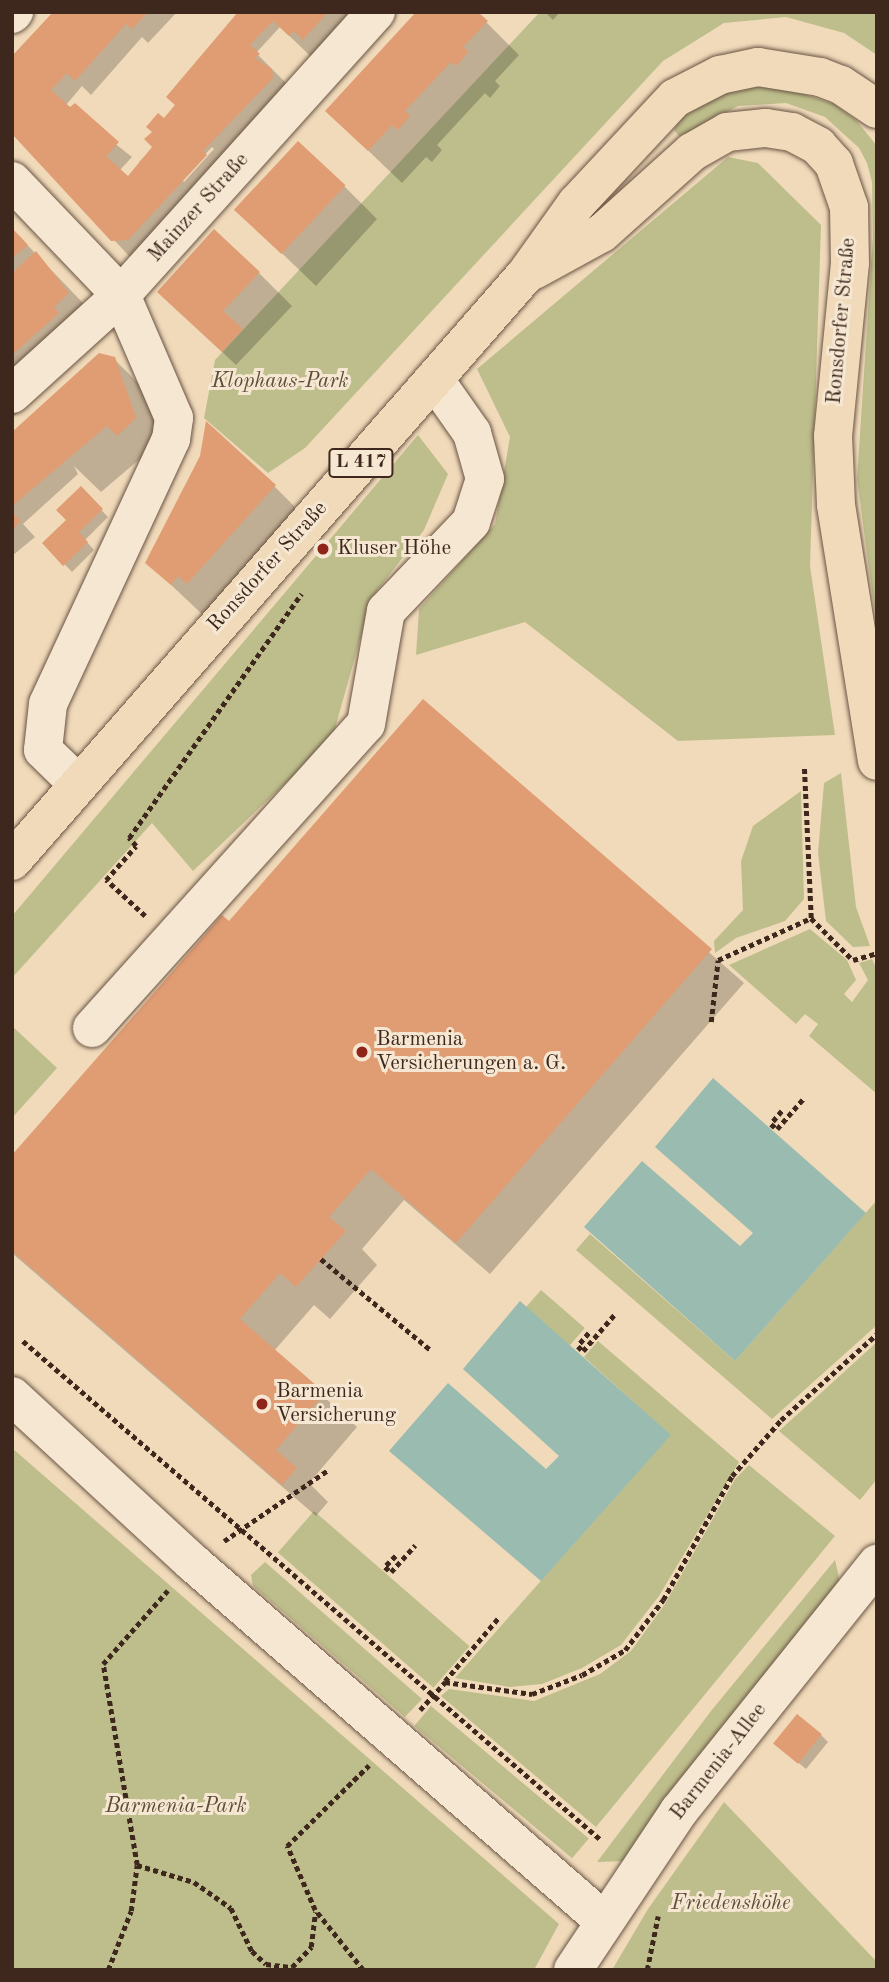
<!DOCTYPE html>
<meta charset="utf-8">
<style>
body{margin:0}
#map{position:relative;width:889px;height:1982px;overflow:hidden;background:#f0daba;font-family:"Old Standard TT",serif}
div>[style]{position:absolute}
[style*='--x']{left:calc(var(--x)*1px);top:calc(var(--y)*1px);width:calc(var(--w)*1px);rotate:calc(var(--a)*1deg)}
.green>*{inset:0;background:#bebe8c;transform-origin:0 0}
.water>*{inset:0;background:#9abbb0}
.shadow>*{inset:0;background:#0003}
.building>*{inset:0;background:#e09c73;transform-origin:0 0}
.path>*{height:4.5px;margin-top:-2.25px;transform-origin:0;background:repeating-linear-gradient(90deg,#3e271c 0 5px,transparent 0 8.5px)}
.roads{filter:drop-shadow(0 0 2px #6a5444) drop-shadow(0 0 2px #6a5444)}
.minor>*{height:38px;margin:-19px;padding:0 19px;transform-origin:19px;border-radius:19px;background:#f5e7d2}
.major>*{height:38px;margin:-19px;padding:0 19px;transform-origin:19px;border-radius:19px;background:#f0daba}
.dots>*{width:19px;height:19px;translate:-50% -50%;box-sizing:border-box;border:4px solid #f5e7d2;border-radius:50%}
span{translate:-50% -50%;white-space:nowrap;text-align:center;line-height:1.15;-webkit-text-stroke:6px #f5e7d2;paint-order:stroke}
.shield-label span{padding:2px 5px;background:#f5e7d2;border:2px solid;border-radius:5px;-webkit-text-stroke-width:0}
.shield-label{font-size:19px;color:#3e271c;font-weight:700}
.street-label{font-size:21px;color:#3e271c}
.park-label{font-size:21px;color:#5e4d38;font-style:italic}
.poi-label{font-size:21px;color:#3e271c}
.left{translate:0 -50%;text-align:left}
.frame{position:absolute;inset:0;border:14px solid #3e271c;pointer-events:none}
</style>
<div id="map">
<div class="green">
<i style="clip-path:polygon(540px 12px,877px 12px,877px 55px,844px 33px,786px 17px,724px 23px,663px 61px,305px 448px,268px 473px,204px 418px,215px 360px)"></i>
<i style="clip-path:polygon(780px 86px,834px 104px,856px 120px,877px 146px,877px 628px,857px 479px,873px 237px,872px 182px,867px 163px,859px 148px,825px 117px,786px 103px,738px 106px,689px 133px,679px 136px,674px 130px,679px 120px,715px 96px,748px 87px)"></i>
<i style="clip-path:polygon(728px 157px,758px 163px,821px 225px,810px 566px,835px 735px,678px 741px,525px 622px,416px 655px,419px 609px,495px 524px,510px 437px,477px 369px)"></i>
<i style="clip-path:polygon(418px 435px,448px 474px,424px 530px,372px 597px,332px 739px,193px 871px,152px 823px,12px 978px,12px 916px)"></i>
<i style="clip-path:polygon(841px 773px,856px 907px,870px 946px,853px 947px,826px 921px,818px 853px,824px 783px)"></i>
<i style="clip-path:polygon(801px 791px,804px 899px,785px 921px,736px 938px,715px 953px,714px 941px,743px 910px,741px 861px,753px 826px)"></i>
<i style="clip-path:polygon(810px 929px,847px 960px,856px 980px,844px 994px,852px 1002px,868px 980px,859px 963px,872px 959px,877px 970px,877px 1094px,809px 1036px,818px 1024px,805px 1014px,796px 1024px,729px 965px)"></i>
<i style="clip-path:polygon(12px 1026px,57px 1068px,12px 1118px)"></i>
<i style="clip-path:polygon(877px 1200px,877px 1325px,772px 1419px,576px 1250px,590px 1234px,735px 1361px)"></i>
<i style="left:541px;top:1290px;width:58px;height:23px;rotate:41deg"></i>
<i style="clip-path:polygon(598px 1341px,739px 1462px,659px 1596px,621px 1645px,582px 1668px,542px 1684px,510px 1687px,455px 1678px,670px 1435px,584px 1357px)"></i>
<i style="clip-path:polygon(877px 1342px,877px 1479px,860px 1500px,779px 1431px)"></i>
<i style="clip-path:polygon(12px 1448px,559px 1924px,534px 1970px,12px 1970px)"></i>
<i style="clip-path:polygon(749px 1465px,835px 1536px,596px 1827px,441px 1696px,449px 1689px,534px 1701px,600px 1674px,631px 1651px,665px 1604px,735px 1479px)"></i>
<i style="left:314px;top:1511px;width:206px;height:55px;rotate:41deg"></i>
<i style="clip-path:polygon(835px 1560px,841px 1586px,625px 1861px,597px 1862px,711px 1711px)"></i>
<i style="clip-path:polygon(265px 1562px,422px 1699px,405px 1717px,253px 1586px,251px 1575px)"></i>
<i style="left:431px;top:1706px;width:206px;height:26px;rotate:40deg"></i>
<i style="clip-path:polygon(724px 1802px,877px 1962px,877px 1970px,612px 1970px,648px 1909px)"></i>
</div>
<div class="water">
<i style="clip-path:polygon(713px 1078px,866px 1213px,735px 1361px,584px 1227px,642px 1161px,740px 1246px,753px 1233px,655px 1147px)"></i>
<i style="clip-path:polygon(520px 1301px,671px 1435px,541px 1581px,389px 1451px,448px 1383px,546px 1469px,559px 1456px,463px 1369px)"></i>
</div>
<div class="shadow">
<i style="clip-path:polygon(evenodd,54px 12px,177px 12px,148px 43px,142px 37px,91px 95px,82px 86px,66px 105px,132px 157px,119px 171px,128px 179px,142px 165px,139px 162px,154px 147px,164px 121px,240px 12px,394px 12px,323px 68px,280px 27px,256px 53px,291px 88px,145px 273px,12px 131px,54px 12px,212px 147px,214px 149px,184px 182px,182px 179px,212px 147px)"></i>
<i style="clip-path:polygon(476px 12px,519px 55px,495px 81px,500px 86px,490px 98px,485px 93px,437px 145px,442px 150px,432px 162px,426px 157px,402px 183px,327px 111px)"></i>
<i style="clip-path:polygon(545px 12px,560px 12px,553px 20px)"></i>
<i style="clip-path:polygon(344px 186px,377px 219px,316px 286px,237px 210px)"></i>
<i style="clip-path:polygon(12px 229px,102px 323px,91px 346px,12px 418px)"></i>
<i style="clip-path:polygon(259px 273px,292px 306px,236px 365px,159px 292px)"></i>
<i style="clip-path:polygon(114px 359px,147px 392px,168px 451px,141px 458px,101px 492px,74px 466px,78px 474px,23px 524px,35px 537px,12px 556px,12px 435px)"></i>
<i style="clip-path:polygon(274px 486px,307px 519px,205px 617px,148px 563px)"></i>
<i style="clip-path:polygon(81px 489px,108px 517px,85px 540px,94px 550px,72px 572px,44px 543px,68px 520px)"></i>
<i style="clip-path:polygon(423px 701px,744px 983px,490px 1274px,404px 1200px,362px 1249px,377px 1265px,330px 1319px,314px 1305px,274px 1351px,357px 1427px,309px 1483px,328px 1502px,316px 1516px,12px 1253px,12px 1158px,230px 923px)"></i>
<i style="clip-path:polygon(821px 1735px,828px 1742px,806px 1769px,783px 1750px)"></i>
</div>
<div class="building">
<i style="clip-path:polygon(53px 12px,148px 12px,132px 29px,126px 24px,75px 81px,67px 73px,51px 90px,70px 107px,75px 103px,119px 142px,106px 156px,128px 176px,152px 147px,144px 139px,152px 132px,146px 127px,158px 113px,164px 118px,175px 105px,166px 97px,238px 12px,328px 12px,303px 40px,294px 31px,289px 36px,273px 21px,250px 45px,260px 54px,255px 58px,272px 69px,273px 78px,203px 151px,207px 155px,128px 240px,111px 241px,12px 134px,12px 56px)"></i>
<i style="clip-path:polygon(416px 12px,478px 12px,488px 21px,463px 47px,469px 52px,456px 66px,451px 62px,405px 111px,410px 116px,398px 130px,392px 125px,368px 151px,325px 111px)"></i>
<i style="left:298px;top:141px;width:65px;height:94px;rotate:43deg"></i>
<i style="clip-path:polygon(12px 228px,28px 245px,12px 258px)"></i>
<i style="clip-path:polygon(214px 229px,260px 272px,223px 311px,243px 329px,222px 352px,157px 292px)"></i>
<i style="clip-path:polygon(36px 251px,69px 293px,54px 307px,59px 313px,12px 355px,12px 273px)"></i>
<i style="clip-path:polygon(99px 353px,115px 357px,136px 418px,117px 436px,107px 426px,12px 506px,12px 432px)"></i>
<i style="clip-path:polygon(206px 421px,276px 485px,187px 584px,178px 576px,171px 585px,145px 563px,200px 456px)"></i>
<i style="clip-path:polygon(81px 486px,103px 509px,79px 532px,88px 542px,63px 566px,42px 543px,66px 520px,56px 510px)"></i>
<i style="clip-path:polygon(12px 512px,21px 521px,12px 530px)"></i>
<i style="clip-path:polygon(423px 699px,712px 949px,456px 1243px,371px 1169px,329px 1217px,346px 1231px,296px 1287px,280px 1273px,240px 1319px,325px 1393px,276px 1450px,297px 1468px,282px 1485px,12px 1251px,12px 1155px,222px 915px,229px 921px)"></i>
<i style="left:797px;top:1714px;width:32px;height:38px;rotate:39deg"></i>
</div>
<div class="path">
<i style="--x:145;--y:916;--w:53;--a:-137.3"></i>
<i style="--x:106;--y:880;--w:45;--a:-48.6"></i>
<i style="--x:136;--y:846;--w:11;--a:-131"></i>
<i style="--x:129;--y:838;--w:299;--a:-54.8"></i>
<i style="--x:811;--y:918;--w:59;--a:45"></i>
<i style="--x:853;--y:960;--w:25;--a:-16"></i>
<i style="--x:711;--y:1022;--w:62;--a:-83.6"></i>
<i style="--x:718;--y:960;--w:102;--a:-24.3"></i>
<i style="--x:811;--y:918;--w:153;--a:-92.6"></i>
<i style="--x:782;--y:1111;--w:17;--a:130"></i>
<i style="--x:771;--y:1124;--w:8;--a:40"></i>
<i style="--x:777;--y:1129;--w:40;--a:-49"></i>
<i style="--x:321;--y:1259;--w:144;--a:39.7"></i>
<i style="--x:589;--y:1333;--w:17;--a:130"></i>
<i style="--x:578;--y:1346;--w:7;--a:45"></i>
<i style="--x:583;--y:1351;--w:48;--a:-49.3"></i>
<i style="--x:23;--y:1341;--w:764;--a:40.8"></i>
<i style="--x:224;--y:1541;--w:126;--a:-34.3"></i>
<i style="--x:396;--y:1556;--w:16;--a:135"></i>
<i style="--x:385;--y:1567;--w:8;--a:40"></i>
<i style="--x:391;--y:1572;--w:36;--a:-48"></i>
<i style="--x:445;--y:1681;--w:84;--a:-49.8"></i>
<i style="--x:420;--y:1710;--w:38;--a:-48"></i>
<i style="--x:445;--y:1682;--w:88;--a:7.9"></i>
<i style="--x:532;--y:1694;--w:53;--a:-20.8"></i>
<i style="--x:582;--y:1675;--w:50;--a:-30.2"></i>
<i style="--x:625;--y:1650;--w:63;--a:-52.8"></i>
<i style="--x:663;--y:1600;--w:142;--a:-60.9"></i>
<i style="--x:732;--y:1476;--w:74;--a:-48.8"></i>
<i style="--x:781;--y:1420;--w:129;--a:-41.9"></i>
<i style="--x:137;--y:1865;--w:59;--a:16.6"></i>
<i style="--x:194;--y:1882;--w:45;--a:35.1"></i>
<i style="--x:231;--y:1908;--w:48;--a:64"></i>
<i style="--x:252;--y:1951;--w:19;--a:43"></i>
<i style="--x:266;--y:1964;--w:26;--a:7"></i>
<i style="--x:292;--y:1967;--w:28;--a:-46"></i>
<i style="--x:311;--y:1947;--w:35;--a:-83"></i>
<i style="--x:108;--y:1970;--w:63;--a:-68.7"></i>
<i style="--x:131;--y:1911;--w:46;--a:-82.6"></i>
<i style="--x:137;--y:1865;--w:204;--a:-99.6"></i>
<i style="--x:103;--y:1664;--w:98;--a:-48.7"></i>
<i style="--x:363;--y:1970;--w:77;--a:-128.7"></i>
<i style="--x:315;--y:1910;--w:70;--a:-113.6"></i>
<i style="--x:287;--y:1846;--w:115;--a:-44.6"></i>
<i style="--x:647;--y:1970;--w:55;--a:-78.5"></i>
</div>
<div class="roads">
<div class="minor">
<i style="--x:12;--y:14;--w:3;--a:-45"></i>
<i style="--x:12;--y:181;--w:158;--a:46.3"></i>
<i style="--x:121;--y:295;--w:134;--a:66.7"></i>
<i style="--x:174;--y:418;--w:21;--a:98"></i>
<i style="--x:171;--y:439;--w:292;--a:114.9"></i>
<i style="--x:48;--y:704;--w:46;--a:96.2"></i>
<i style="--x:43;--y:750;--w:49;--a:44.2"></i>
<i style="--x:12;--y:394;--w:147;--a:-42.2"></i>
<i style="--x:121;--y:295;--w:381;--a:-48"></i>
<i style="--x:92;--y:1028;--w:409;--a:-48"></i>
<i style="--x:366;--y:724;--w:115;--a:-80"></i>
<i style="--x:386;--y:611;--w:123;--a:-46.3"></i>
<i style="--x:471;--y:522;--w:45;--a:-72"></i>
<i style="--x:485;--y:479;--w:48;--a:-105.8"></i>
<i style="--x:472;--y:433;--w:66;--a:-125.1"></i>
<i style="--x:12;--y:1396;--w:245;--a:42.7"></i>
<i style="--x:192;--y:1562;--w:545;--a:41.06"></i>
<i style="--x:573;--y:1970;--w:191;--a:-56.3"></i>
<i style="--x:679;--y:1811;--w:317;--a:-51.3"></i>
</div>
<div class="major">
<i style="--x:534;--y:270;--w:77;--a:-28.6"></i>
<i style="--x:602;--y:233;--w:121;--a:-42"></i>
<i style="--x:692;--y:152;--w:40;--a:-29.7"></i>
<i style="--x:727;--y:132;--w:39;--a:-6"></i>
<i style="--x:766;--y:128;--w:26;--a:9"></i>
<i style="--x:792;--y:132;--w:30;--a:28"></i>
<i style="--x:818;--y:146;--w:24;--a:48"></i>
<i style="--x:834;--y:164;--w:46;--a:70.8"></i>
<i style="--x:849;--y:207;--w:56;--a:89"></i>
<i style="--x:850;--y:263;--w:174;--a:95.6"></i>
<i style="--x:833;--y:436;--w:69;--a:87.5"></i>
<i style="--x:836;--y:505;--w:259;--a:80.9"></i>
<i style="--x:12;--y:861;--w:780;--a:-48.79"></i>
<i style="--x:526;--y:274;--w:86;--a:-54.5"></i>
<i style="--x:576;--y:204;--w:145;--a:-47"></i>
<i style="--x:675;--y:98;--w:51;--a:-27.1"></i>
<i style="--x:720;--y:75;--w:39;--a:-12"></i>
<i style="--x:758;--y:67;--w:63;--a:9.2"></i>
<i style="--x:820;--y:77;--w:22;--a:21"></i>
<i style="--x:841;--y:85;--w:43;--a:33.7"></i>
</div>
</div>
<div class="dots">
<i style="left:323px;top:549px;background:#8f2418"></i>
<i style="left:362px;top:1052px;background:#8f2418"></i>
<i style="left:262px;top:1404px;background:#8f2418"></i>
</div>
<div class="shield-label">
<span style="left:361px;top:463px">L 417</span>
</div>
<div class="street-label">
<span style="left:199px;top:208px;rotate:-48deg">Mainzer Straße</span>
<span style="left:842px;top:321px;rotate:-85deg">Ronsdorfer Straße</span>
<span style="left:268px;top:567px;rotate:-48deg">Ronsdorfer Straße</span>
<span style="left:719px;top:1762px;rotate:-52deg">Barmenia-Allee</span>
</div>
<div class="park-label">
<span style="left:280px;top:382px">Klophaus-Park</span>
<span style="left:176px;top:1807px">Barmenia-Park</span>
<span style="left:731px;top:1904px">Friedenshöhe</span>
</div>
<div class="poi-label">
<span class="left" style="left:337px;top:549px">Kluser Höhe</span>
<span class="left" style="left:376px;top:1052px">Barmenia<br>Versicherungen a. G.</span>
<span class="left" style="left:276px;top:1404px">Barmenia<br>Versicherung</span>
</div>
<div class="frame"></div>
</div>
